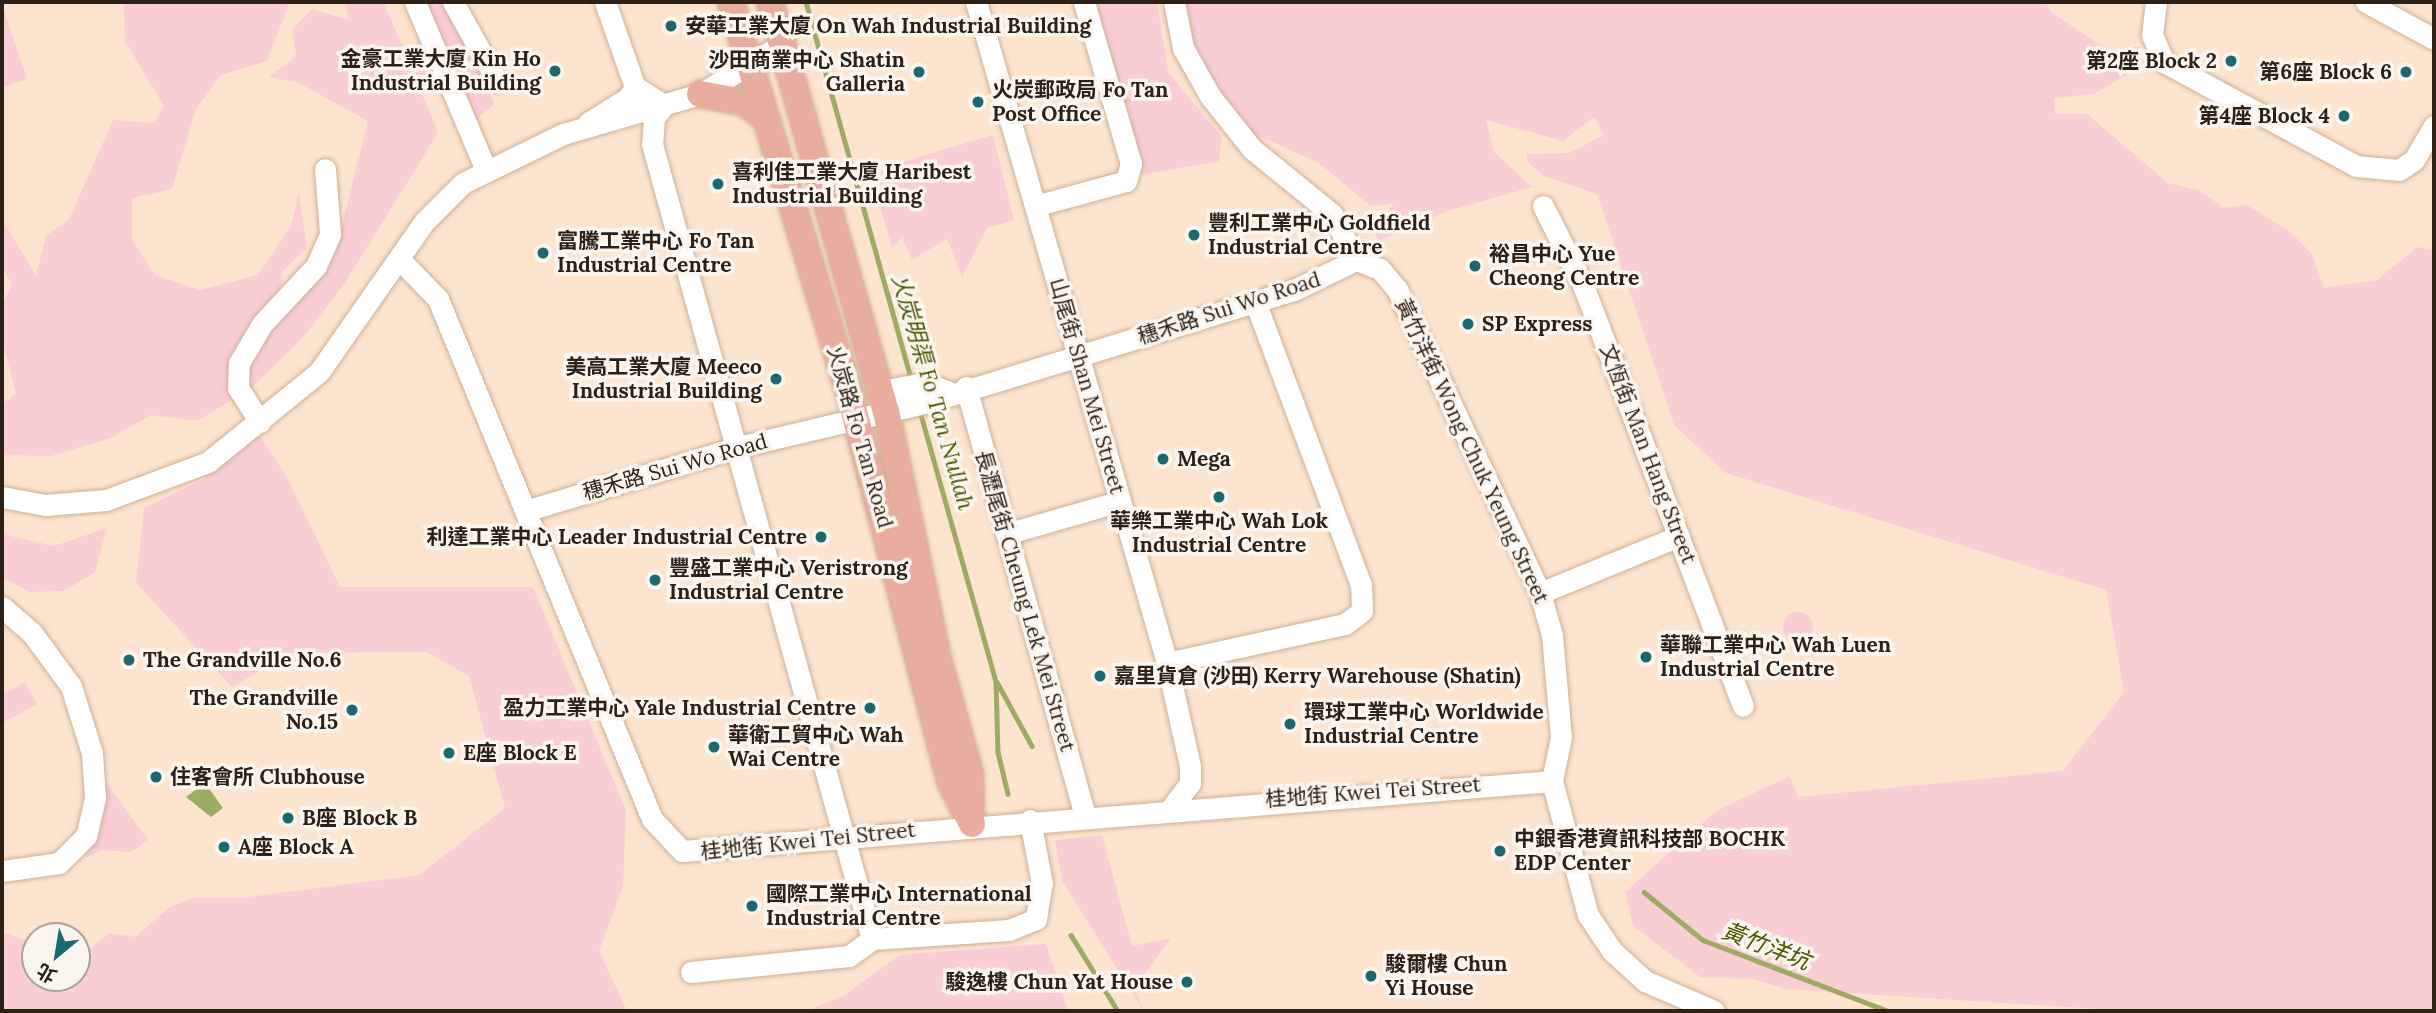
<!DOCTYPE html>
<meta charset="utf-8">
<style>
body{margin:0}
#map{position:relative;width:2436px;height:1013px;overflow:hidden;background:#fde4cf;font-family:Lora,"Noto Sans TC",serif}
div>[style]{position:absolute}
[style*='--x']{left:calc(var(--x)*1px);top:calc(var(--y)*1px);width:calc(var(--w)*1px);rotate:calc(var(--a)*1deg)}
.green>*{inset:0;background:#f9cdd4}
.round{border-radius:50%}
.water>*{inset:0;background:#9eab65}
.stream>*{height:4.5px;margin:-2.25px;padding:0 2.25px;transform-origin:2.25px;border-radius:2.25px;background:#9eab65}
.roads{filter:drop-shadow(0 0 2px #cdaf95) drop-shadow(0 0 2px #cdaf95)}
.minor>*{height:21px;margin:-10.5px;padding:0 10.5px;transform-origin:10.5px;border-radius:10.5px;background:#fff}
.major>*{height:26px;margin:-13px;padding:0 13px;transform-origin:13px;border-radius:13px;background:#e8ad9f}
.dots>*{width:19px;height:19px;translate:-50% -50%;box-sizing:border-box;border:4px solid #fbf5f0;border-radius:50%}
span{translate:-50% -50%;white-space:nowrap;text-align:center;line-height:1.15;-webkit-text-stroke:7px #fbf5f0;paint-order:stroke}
.poi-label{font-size:21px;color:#2d2117;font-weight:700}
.left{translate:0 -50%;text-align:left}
.right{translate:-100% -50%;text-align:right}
.street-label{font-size:21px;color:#2d2117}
.water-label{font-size:23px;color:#4c5701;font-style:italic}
.frame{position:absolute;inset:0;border:4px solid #2d2117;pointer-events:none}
.north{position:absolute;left:21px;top:922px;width:70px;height:70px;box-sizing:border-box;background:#fbf5f0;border:2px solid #a9a099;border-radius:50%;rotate:210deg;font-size:19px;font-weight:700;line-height:28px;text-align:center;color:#2d2117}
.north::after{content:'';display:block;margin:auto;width:24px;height:32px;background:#1c696d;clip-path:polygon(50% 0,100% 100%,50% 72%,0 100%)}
</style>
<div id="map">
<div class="green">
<i style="clip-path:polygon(124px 2px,290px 2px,267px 61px,221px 75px,196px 109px,172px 189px,132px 198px,132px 240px,155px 275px,200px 290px,258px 275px,291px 226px,299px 193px,307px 248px,282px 272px,280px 293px,309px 259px,336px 249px,368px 121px,297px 82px,269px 77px,296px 56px,292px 30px,312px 9px,349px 20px,344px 2px,383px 2px,408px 58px,431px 17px,424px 2px,443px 2px,495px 104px,473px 121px,455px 78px,418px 84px,438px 133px,345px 283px,300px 341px,250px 389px,197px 421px,151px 415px,111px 438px,51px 456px,2px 455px,2px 404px,16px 394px,2px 339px,2px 304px,12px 285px,2px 265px,2px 220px,36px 275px,46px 236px,69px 219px,113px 120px,154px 123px,164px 106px,125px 41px)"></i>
<i style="clip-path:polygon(1093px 2px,1157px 2px,1168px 72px,1222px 137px,1219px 161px,1130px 177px)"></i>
<i style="clip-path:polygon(1183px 2px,2046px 2px,2051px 12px,2109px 51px,2139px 46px,2145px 64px,2094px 94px,2054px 98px,2055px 114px,2087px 114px,2168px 183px,2199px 190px,2224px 208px,2247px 205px,2292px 233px,2312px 254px,2324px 288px,2377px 280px,2417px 247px,2434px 250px,2434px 1011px,2129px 1011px,1785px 989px,1754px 979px,1700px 977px,1633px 926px,1625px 892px,1716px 811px,1790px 776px,1798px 797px,2063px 771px,2124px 692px,2106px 590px,1726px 473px,1674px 425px,1597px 194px,1544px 176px,1527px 162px,1527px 154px,1569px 153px,1604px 135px,1594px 117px,1563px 141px,1486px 120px,1494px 152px,1532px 187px,1448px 211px,1378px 241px,1374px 229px,1394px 203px,1371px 206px,1317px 162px,1254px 134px,1201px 66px)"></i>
<i style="clip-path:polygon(2px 4px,27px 79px,2px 88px)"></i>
<i style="clip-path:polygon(993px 135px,1014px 220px,987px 228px,962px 277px,947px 239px,912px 260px,902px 237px,892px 248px,873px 183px,885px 167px)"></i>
<i style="clip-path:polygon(259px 435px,287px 477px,340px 587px,533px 587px,626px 810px,623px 886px,599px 951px,627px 1011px,2px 1011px,2px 932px,35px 944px,35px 978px,77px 978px,77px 958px,110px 933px,135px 937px,170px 907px,192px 898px,241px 898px,419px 875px,505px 808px,469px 676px,427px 652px,291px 653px,232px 687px,136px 583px,144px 508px,202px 480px)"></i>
<i style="clip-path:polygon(107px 528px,95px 572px,64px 591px,29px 592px,2px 577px,2px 534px,54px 546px)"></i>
<i class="round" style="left:1783px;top:612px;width:30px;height:30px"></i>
<i style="clip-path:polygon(25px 682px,37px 704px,2px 723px,2px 695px)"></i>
<i style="clip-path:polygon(104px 780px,148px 840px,131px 852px,101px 850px,85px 858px,100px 830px)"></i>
<i style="clip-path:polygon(1102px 835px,1132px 946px,1171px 938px,1134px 988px,1144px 1011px,1062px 881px,1055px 840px)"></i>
<i style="clip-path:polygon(1046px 944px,1068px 1011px,805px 1011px,843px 996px,900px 955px)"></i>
</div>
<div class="water">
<i style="clip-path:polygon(205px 783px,223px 808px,211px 817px,186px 797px)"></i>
</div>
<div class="stream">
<i style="--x:806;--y:2;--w:391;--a:74.4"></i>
<i style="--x:920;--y:411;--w:281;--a:74.3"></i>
<i style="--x:996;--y:682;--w:70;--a:88.4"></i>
<i style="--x:998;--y:752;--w:43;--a:76.6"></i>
<i style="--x:997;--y:682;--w:73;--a:61.3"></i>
<i style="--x:1644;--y:892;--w:76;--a:39.1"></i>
<i style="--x:1703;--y:940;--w:198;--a:21"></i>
<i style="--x:1071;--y:935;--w:89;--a:58.3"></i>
</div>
<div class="roads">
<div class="minor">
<i style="--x:415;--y:2;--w:180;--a:67.1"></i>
<i style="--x:453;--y:2;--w:90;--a:60.9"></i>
<i style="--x:605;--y:2;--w:90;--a:70.6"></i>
<i style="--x:635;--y:87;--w:34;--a:32"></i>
<i style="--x:976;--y:2;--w:688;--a:73.88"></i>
<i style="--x:1167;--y:663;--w:106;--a:77.4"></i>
<i style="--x:1190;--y:766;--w:17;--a:90"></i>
<i style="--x:1190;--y:783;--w:30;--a:127"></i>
<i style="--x:1174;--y:2;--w:47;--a:78.9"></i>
<i style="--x:1183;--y:48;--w:55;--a:60.6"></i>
<i style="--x:1210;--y:96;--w:68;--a:51.6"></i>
<i style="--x:1252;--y:149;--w:103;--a:39.1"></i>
<i style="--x:1332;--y:214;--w:52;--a:62.4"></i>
<i style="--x:2156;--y:2;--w:33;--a:97"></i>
<i style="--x:2152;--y:35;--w:30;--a:66"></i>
<i style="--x:2164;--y:62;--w:218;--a:28.4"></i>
<i style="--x:2356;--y:166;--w:43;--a:5.3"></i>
<i style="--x:2399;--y:170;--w:18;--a:-34"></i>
<i style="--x:2414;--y:160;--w:39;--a:-60"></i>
<i style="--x:2366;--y:2;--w:77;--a:28.6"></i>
<i style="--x:664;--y:105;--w:16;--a:128"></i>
<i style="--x:654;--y:118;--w:26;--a:94"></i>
<i style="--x:652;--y:144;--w:825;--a:74.53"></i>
<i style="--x:872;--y:939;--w:137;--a:-3.8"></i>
<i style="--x:1009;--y:930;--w:29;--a:-22"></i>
<i style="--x:1036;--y:919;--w:36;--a:-81"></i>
<i style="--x:1042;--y:883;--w:64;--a:-100.8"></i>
<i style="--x:588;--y:123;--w:47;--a:-32"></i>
<i style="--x:628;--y:98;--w:13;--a:-58"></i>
<i style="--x:1035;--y:206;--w:94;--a:-15.4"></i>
<i style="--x:1126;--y:181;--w:18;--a:-74"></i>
<i style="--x:1131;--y:164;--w:169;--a:-106.2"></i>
<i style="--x:1543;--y:206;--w:89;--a:63.1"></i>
<i style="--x:1583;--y:285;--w:450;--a:69.2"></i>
<i style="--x:400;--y:260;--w:54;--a:45.7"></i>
<i style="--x:438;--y:299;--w:562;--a:67.63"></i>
<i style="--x:652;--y:819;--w:44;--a:46.8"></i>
<i style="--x:682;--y:851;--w:873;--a:-4.6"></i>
<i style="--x:1356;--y:260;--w:26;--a:21"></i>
<i style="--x:1380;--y:269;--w:26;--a:50"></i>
<i style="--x:1397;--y:289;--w:336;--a:64.8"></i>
<i style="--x:1540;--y:593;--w:44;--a:74.1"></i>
<i style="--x:1552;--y:635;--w:102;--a:85"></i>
<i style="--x:1561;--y:737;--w:45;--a:101.6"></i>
<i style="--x:1552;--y:781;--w:139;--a:75"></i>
<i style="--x:1588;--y:915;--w:43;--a:56.3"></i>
<i style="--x:1612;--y:951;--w:45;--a:42.3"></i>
<i style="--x:1645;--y:981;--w:75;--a:23.5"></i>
<i style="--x:966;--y:387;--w:444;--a:74.5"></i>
<i style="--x:881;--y:391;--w:44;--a:-10.5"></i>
<i style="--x:924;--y:383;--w:24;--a:19"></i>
<i style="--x:260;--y:422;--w:40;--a:-122.9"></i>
<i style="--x:238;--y:388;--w:25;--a:-88"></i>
<i style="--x:239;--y:363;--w:45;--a:-59.5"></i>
<i style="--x:262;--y:324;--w:79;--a:-47"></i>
<i style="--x:316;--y:266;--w:35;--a:-66"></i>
<i style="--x:330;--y:234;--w:65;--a:-94.4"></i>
<i style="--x:2;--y:497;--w:44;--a:10.5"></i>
<i style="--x:45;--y:505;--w:61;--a:-4.7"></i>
<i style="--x:106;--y:500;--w:109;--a:-20.4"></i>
<i style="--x:208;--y:462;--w:143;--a:-39"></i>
<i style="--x:319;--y:372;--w:183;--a:-55"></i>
<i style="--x:424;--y:222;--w:55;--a:-45"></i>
<i style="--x:463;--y:183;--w:111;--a:-26.1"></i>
<i style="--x:563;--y:134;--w:143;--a:-16.3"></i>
<i style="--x:700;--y:94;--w:95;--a:-31.2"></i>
<i style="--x:525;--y:511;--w:222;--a:-16.7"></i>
<i style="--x:738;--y:447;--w:196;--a:-13.3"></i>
<i style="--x:929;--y:402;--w:382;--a:-17.1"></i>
<i style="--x:1294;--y:290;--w:69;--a:-25.8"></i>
<i style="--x:1006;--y:534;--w:119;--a:-16.1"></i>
<i style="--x:1540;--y:593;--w:150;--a:-22.3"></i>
<i style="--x:2;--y:607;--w:40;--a:41"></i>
<i style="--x:32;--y:633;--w:66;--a:53.7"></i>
<i style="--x:71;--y:686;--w:70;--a:72.6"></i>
<i style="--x:92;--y:753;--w:45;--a:86.2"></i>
<i style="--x:95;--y:798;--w:39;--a:103"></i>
<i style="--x:86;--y:836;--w:38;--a:135"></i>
<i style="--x:59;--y:863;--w:58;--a:172"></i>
<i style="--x:1167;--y:663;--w:182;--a:-12.4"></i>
<i style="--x:1345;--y:624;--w:21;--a:-37"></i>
<i style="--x:1362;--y:611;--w:26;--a:-92"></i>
<i style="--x:1361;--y:585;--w:302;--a:-110.5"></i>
<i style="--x:691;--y:972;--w:159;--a:-5.8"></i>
<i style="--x:849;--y:956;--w:29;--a:-36"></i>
</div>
<div class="major">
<i style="--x:731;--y:2;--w:412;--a:73.2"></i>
<i style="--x:850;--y:396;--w:400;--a:75.4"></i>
<i style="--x:951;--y:783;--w:46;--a:62.9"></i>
<i style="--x:770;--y:2;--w:425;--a:74.2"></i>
<i style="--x:886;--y:411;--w:250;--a:78.2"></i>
<i style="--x:937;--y:656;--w:123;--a:74.4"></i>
<i style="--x:970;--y:774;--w:43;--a:88.7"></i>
<i style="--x:700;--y:94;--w:45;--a:10.3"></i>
<i style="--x:744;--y:102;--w:25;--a:37"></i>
</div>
</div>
<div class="dots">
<i style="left:671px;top:26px;background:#1c696d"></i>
<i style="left:2231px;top:61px;background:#1c696d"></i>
<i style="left:555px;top:71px;background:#1c696d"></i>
<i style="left:919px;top:72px;background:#1c696d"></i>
<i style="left:2406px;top:72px;background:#1c696d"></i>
<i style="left:978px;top:102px;background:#1c696d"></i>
<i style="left:2344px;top:116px;background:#1c696d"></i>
<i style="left:718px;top:184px;background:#1c696d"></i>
<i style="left:1194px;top:235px;background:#1c696d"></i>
<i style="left:543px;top:253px;background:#1c696d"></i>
<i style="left:1475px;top:266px;background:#1c696d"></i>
<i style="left:1468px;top:324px;background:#1c696d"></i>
<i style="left:776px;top:379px;background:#1c696d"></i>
<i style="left:1163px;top:459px;background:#1c696d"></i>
<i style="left:1219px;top:497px;background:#1c696d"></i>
<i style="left:821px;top:537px;background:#1c696d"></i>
<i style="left:655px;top:580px;background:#1c696d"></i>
<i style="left:1646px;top:657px;background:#1c696d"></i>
<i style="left:129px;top:660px;background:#1c696d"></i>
<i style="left:1100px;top:676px;background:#1c696d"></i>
<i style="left:870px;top:708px;background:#1c696d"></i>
<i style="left:352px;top:710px;background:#1c696d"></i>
<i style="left:1290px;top:724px;background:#1c696d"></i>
<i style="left:714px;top:747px;background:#1c696d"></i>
<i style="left:449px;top:753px;background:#1c696d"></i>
<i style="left:156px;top:777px;background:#1c696d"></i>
<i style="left:288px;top:818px;background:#1c696d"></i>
<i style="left:224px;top:847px;background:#1c696d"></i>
<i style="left:1500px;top:851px;background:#1c696d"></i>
<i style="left:752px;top:906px;background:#1c696d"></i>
<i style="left:1371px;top:976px;background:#1c696d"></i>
<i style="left:1187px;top:982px;background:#1c696d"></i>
</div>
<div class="poi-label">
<span class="left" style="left:685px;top:26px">安華工業大廈 On Wah Industrial Building</span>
<span class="right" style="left:541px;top:71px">金豪工業大廈 Kin Ho<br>Industrial Building</span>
<span class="right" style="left:905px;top:72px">沙田商業中心 Shatin<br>Galleria</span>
<span class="right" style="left:2217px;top:61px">第2座 Block 2</span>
<span class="right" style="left:2392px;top:72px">第6座 Block 6</span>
<span class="left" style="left:992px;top:102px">火炭郵政局 Fo Tan<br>Post Office</span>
<span class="right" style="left:2330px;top:116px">第4座 Block 4</span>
<span class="left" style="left:732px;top:184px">喜利佳工業大廈 Haribest<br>Industrial Building</span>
<span class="left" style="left:1208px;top:235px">豐利工業中心 Goldfield<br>Industrial Centre</span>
<span class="left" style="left:557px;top:253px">富騰工業中心 Fo Tan<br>Industrial Centre</span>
<span class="left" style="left:1489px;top:266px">裕昌中心 Yue<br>Cheong Centre</span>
<span class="left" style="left:1482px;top:324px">SP Express</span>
<span class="right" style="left:762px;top:379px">美高工業大廈 Meeco<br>Industrial Building</span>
<span class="left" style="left:1177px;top:459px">Mega</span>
<span style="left:1219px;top:533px">華樂工業中心 Wah Lok<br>Industrial Centre</span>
<span class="right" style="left:807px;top:537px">利達工業中心 Leader Industrial Centre</span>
<span class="left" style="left:669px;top:580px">豐盛工業中心 Veristrong<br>Industrial Centre</span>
<span class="left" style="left:1660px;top:657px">華聯工業中心 Wah Luen<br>Industrial Centre</span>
<span class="left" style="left:143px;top:660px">The Grandville No.6</span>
<span class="left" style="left:1114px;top:676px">嘉里貨倉 (沙田) Kerry Warehouse (Shatin)</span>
<span class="right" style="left:338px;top:710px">The Grandville<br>No.15</span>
<span class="right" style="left:856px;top:708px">盈力工業中心 Yale Industrial Centre</span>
<span class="left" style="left:1304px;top:724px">環球工業中心 Worldwide<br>Industrial Centre</span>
<span class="left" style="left:728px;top:747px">華衛工貿中心 Wah<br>Wai Centre</span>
<span class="left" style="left:463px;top:753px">E座 Block E</span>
<span class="left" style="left:170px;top:777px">住客會所 Clubhouse</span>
<span class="left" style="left:302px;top:818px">B座 Block B</span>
<span class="left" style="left:1514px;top:851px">中銀香港資訊科技部 BOCHK<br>EDP Center</span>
<span class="left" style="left:238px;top:847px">A座 Block A</span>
<span class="left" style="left:766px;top:906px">國際工業中心 International<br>Industrial Centre</span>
<span class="left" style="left:1385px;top:976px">駿爾樓 Chun<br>Yi House</span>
<span class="right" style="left:1173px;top:982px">駿逸樓 Chun Yat House</span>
</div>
<div class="street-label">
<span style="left:1229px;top:308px;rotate:-18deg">穗禾路 Sui Wo Road</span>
<span style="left:1087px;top:386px;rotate:74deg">山尾街 Shan Mei Street</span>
<span style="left:860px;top:437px;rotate:74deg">火炭路 Fo Tan Road</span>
<span style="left:1472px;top:451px;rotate:65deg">黃竹洋街 Wong Chuk Yeung Street</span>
<span style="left:1648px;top:454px;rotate:69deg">文恆街 Man Hang Street</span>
<span style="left:675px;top:467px;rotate:-16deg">穗禾路 Sui Wo Road</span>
<span style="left:1025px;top:601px;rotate:74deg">長瀝尾街 Cheung Lek Mei Street</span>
<span style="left:1373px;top:792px;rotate:-4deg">桂地街 Kwei Tei Street</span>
<span style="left:808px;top:841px;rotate:-6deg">桂地街 Kwei Tei Street</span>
</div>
<div class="water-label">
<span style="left:933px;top:392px;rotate:74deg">火炭明渠 Fo Tan Nullah</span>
<span style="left:1766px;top:946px;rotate:21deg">黃竹洋坑</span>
</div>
<div class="frame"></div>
<div class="north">北</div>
</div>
